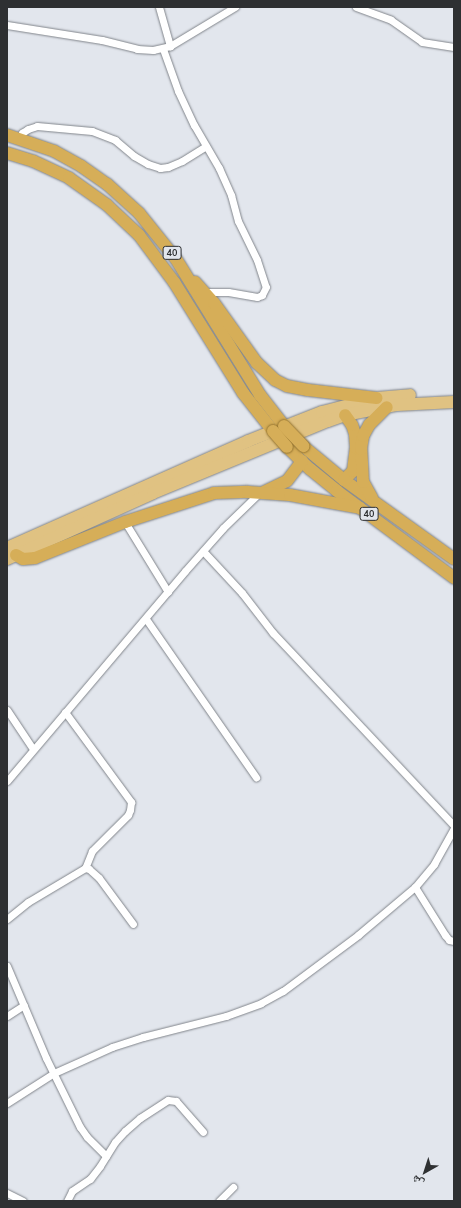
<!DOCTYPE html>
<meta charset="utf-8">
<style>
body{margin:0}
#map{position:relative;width:461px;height:1208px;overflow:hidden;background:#e2e6ed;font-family:Mulish,"Noto Naskh Arabic",sans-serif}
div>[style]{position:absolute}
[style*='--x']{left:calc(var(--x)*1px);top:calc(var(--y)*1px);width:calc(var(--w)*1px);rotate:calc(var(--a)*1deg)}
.roads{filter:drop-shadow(0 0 1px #81858b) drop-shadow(0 0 1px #81858b)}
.minor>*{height:7px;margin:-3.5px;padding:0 3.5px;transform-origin:3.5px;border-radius:3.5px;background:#fff}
.primary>*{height:12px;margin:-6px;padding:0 6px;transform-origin:6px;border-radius:6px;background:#e0c282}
.trunk>*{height:12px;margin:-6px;padding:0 6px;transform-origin:6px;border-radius:6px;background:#d6ae58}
.bridges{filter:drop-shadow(0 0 1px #947430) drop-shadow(0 0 1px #947430)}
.trunk-bridge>*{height:12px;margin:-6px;padding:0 6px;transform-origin:6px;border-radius:6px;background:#d6ae58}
span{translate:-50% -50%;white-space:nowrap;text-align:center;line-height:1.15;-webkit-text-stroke:3.5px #e2e6ed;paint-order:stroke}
.shield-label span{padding:1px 3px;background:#e2e6ed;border:1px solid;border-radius:3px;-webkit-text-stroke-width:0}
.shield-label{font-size:9px;color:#2e3032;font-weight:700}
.frame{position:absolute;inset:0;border:8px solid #2e3032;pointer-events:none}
.north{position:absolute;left:405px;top:1152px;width:40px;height:40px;-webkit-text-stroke:3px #e2e6ed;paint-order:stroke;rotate:219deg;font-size:11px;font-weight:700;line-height:16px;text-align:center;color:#2e3032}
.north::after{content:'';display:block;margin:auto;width:14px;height:18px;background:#2e3032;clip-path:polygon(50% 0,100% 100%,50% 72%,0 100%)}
</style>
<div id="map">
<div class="roads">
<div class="minor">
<i style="--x:159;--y:7;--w:41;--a:74.2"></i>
<i style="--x:356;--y:7;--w:37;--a:20"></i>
<i style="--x:391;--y:20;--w:38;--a:35"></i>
<i style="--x:422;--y:42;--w:32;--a:9"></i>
<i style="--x:7;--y:25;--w:96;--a:9"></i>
<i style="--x:102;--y:40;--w:36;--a:14"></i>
<i style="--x:137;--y:49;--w:16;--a:4"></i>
<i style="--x:153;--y:50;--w:17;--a:-13"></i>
<i style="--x:170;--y:46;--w:76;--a:-31"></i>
<i style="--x:163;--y:49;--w:45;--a:70.3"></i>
<i style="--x:178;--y:91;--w:38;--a:65"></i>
<i style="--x:194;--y:125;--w:50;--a:59.8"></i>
<i style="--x:219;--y:168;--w:30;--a:66"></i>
<i style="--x:231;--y:195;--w:27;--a:75"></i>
<i style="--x:238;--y:221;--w:43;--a:64"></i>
<i style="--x:257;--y:260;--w:28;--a:72"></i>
<i style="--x:266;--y:287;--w:9;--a:117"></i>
<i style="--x:262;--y:295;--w:5;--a:158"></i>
<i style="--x:257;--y:297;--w:29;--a:-170"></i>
<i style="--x:228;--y:292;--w:22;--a:180"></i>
<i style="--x:19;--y:139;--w:7;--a:-63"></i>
<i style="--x:22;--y:133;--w:7;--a:-34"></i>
<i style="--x:28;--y:129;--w:9;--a:-18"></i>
<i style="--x:37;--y:126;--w:55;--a:5.2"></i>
<i style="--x:92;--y:131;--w:25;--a:21"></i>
<i style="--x:115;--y:140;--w:25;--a:40"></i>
<i style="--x:134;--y:156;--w:16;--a:30"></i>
<i style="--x:148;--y:164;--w:13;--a:18"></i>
<i style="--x:160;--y:168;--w:8;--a:-7"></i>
<i style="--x:168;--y:167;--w:15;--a:-23"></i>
<i style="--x:182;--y:161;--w:28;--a:-32"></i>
<i style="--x:125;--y:522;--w:82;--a:58.4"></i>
<i style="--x:203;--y:551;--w:57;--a:47.1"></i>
<i style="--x:242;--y:593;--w:51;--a:52.2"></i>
<i style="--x:273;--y:633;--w:265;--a:46.8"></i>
<i style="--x:146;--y:619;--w:193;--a:55.2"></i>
<i style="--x:7;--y:710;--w:47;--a:56.3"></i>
<i style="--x:65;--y:712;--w:112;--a:53.7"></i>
<i style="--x:131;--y:802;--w:8;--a:97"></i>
<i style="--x:130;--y:810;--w:5;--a:112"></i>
<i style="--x:128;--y:815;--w:51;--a:135"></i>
<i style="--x:92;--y:851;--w:18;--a:112"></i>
<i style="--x:7;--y:781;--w:275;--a:-49.7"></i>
<i style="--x:185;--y:571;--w:57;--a:-48.5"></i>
<i style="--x:223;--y:528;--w:50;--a:-44.2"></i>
<i style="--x:415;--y:887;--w:57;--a:58"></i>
<i style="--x:445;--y:935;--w:6;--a:51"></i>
<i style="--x:449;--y:940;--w:5;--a:11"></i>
<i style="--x:7;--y:919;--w:27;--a:-39"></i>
<i style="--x:28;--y:902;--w:66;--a:-30.8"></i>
<i style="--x:85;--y:868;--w:4;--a:14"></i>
<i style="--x:89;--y:869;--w:13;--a:42"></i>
<i style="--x:99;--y:878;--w:57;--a:53.5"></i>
<i style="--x:7;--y:966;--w:100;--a:67"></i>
<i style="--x:46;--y:1058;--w:77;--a:63.8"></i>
<i style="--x:80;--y:1127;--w:12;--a:55"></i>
<i style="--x:87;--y:1137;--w:27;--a:45"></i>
<i style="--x:7;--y:1016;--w:20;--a:-33"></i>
<i style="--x:7;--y:1103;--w:56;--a:-32.6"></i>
<i style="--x:54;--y:1073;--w:64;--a:-24.1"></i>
<i style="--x:112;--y:1047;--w:33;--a:-18"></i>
<i style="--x:143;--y:1037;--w:86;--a:-14.2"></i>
<i style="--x:226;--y:1016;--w:37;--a:-20"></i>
<i style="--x:261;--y:1003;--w:25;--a:-29"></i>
<i style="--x:283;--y:991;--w:94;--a:-36.7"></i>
<i style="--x:358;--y:935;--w:75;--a:-40.1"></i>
<i style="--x:415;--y:887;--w:30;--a:-50"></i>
<i style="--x:434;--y:864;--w:41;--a:-60.9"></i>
<i style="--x:7;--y:1193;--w:18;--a:27"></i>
<i style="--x:67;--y:1201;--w:11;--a:-63"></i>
<i style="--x:72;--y:1191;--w:22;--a:-34"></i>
<i style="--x:90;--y:1179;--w:16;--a:-52"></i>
<i style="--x:100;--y:1166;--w:28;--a:-58"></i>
<i style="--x:115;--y:1142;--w:15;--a:-48"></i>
<i style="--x:125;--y:1131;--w:20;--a:-41"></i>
<i style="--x:140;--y:1118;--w:33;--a:-33"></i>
<i style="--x:168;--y:1100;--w:8;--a:7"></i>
<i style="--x:176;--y:1101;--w:41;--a:48.9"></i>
<i style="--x:219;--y:1201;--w:20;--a:-45"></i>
</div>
<div class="primary">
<i style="--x:7;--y:548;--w:264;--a:-23.9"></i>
<i style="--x:248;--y:441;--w:79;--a:-21.4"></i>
<i style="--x:322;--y:412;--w:57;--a:-14.3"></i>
<i style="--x:377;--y:398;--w:33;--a:-5"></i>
<i style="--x:7;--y:559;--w:160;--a:-24.3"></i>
<i style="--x:153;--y:493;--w:189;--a:-22.4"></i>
<i style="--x:328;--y:421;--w:18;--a:-19"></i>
<i style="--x:345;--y:415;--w:53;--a:-10.9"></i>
<i style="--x:397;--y:405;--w:57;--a:-3"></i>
</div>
<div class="trunk">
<i style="--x:7;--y:135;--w:50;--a:18.8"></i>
<i style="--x:54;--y:151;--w:31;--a:29"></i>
<i style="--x:81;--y:166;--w:32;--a:35"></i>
<i style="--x:107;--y:184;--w:43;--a:42.2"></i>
<i style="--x:139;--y:213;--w:59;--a:51.2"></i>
<i style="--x:176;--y:259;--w:160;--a:58.3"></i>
<i style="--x:260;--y:395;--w:39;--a:52"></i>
<i style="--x:7;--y:153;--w:27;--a:17"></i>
<i style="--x:33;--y:161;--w:40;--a:25"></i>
<i style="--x:69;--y:178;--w:47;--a:35.4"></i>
<i style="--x:107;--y:205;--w:44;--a:43.2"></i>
<i style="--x:139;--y:235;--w:59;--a:53.3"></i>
<i style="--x:174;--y:282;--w:131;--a:58.1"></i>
<i style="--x:243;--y:393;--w:48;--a:51.7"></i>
<i style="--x:195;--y:282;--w:28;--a:48"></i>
<i style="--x:214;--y:303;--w:74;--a:54.4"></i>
<i style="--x:257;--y:363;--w:25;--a:43"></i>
<i style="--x:275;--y:380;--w:13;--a:27"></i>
<i style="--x:287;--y:386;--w:21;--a:11"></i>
<i style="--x:308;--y:390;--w:69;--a:6.6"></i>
<i style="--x:303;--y:446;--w:53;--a:39.7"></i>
<i style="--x:344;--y:480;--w:135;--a:35.7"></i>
<i style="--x:287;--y:447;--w:32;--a:44"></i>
<i style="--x:310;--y:469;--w:35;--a:39"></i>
<i style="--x:337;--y:491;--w:146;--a:36.6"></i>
<i style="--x:344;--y:480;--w:13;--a:-45"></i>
<i style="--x:353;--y:471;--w:23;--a:-83"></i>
<i style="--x:356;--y:448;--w:14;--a:-94"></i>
<i style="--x:355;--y:434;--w:9;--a:-108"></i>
<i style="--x:352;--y:425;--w:12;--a:-125"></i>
<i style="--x:264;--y:492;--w:25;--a:-26"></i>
<i style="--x:287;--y:481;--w:25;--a:-53"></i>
<i style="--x:372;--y:498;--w:18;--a:-119"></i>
<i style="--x:363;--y:482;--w:33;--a:-93"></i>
<i style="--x:361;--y:449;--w:13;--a:-81"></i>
<i style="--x:363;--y:436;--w:13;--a:-61"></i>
<i style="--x:369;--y:425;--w:25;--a:-45"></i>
<i style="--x:16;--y:555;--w:8;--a:30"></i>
<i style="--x:23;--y:559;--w:12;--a:-5"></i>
<i style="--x:35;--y:558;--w:97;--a:-21.8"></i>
<i style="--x:125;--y:522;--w:94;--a:-18"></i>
<i style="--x:214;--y:493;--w:34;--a:-2"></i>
<i style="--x:248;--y:492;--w:42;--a:4.1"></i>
<i style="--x:290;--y:495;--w:71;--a:10.5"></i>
</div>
</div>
<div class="bridges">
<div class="trunk-bridge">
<i style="--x:284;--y:426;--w:28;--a:46"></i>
<i style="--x:273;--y:431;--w:21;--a:49"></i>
</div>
</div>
<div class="shield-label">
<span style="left:172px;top:253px">40</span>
<span style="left:369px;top:514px">40</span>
</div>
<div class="frame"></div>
<div class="north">ش</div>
</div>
